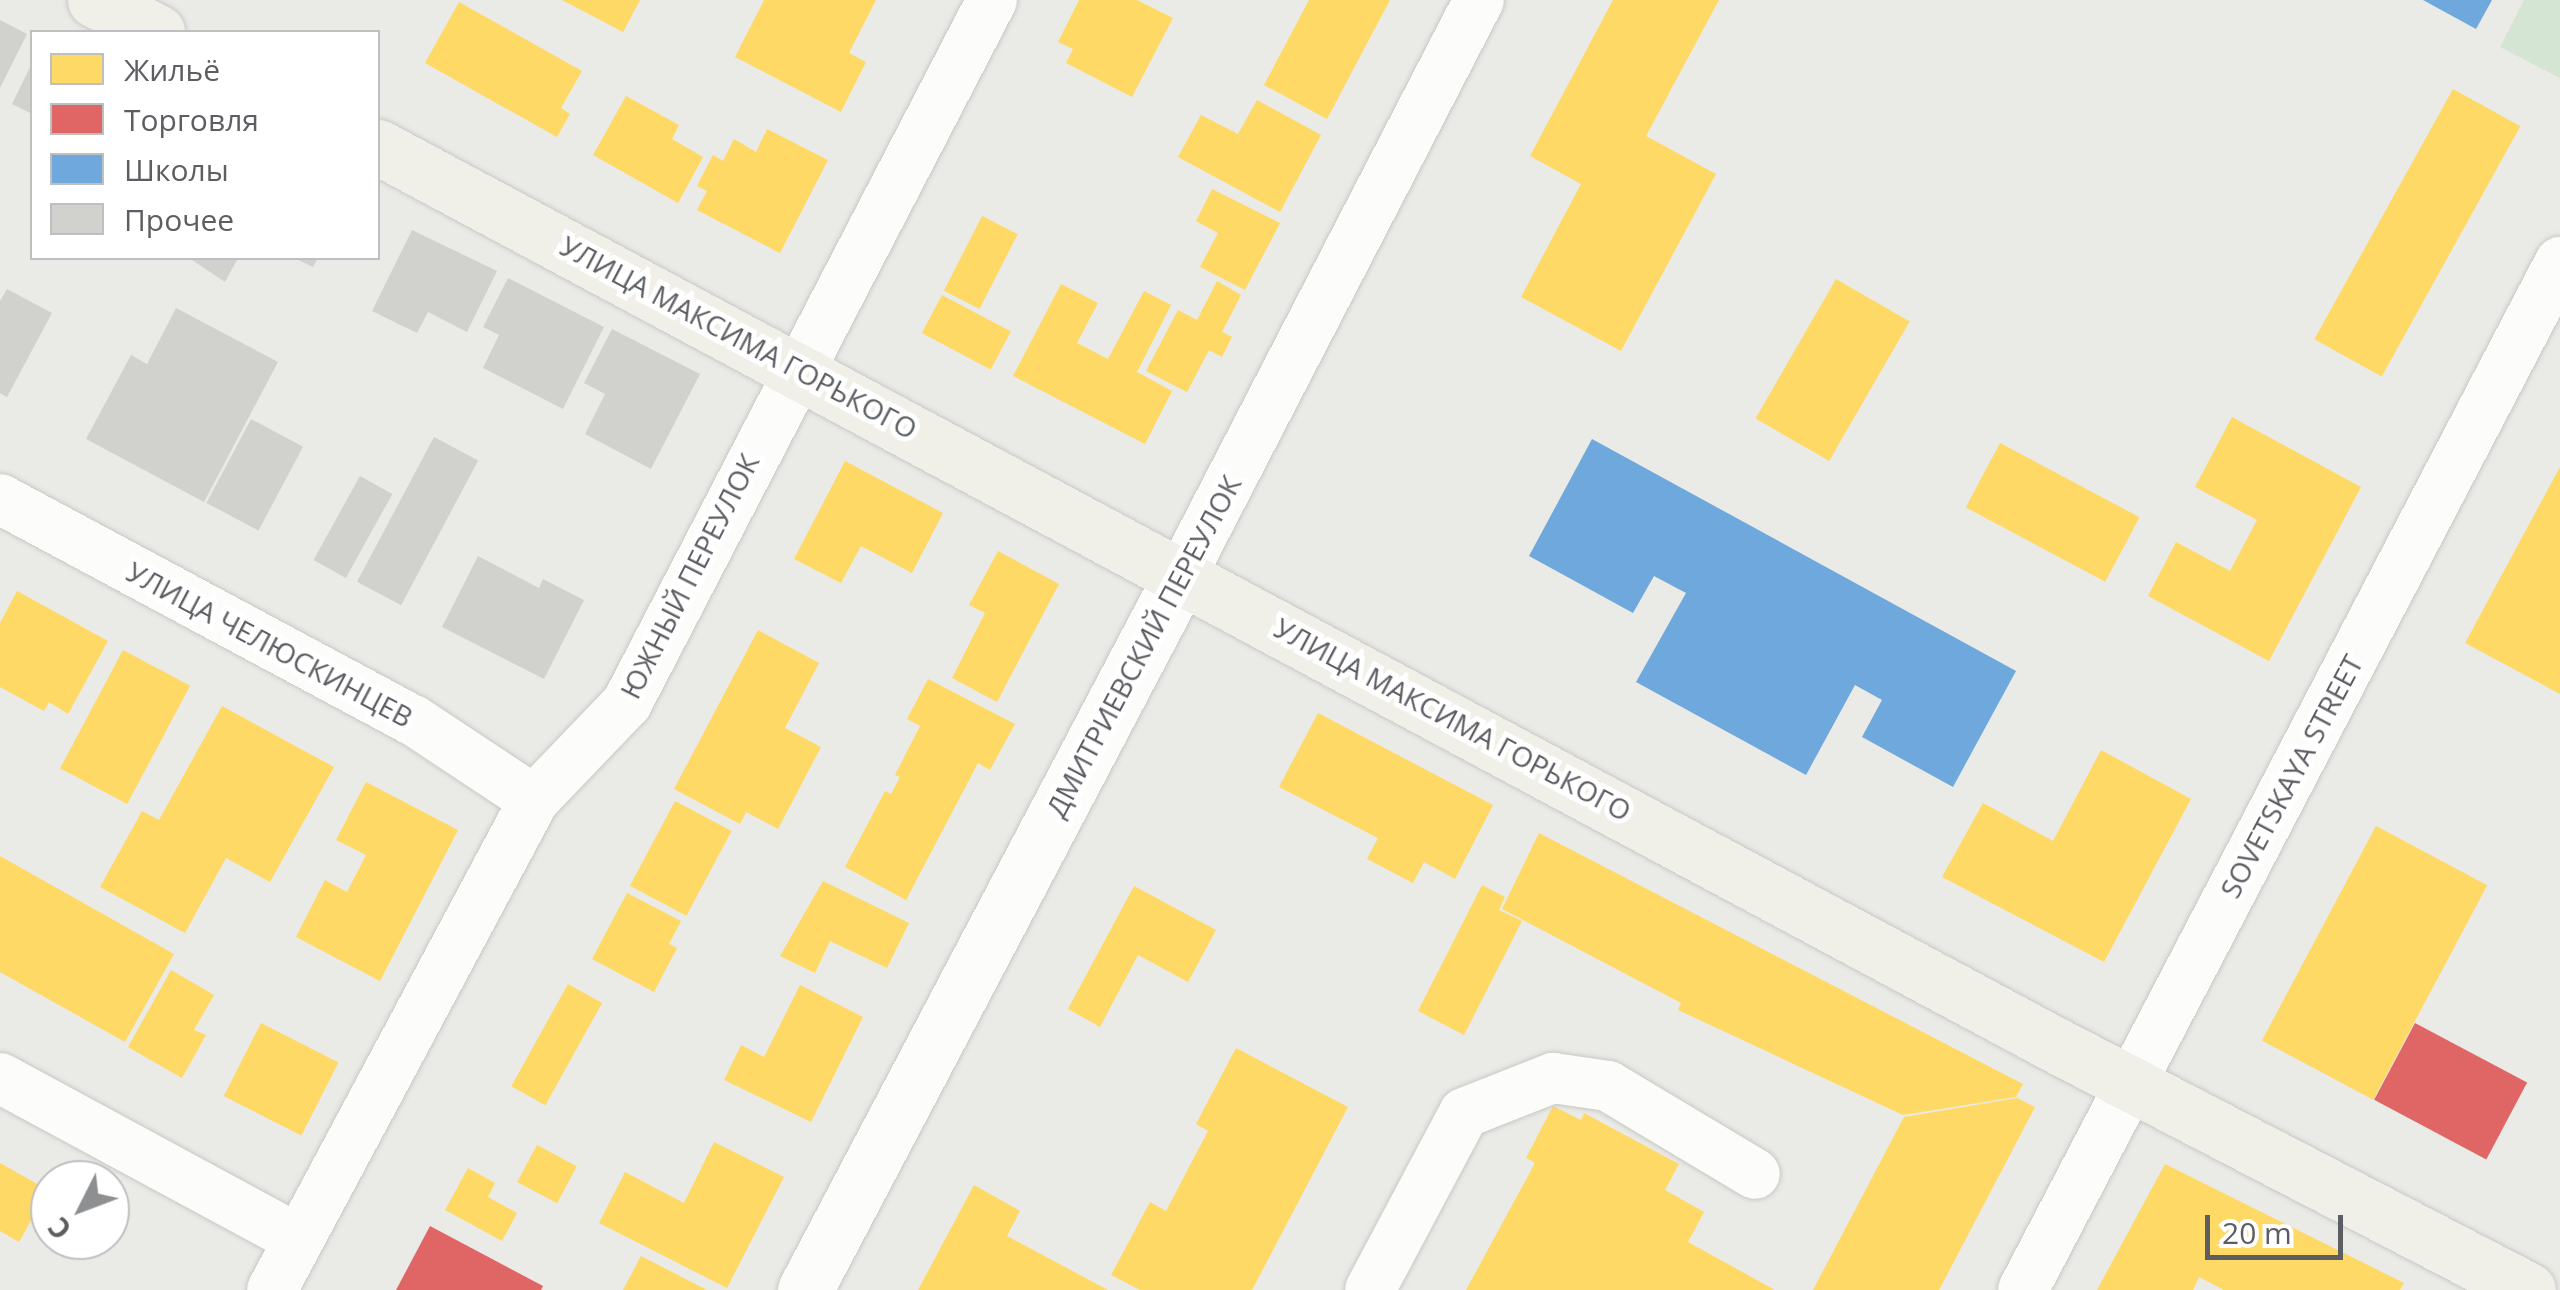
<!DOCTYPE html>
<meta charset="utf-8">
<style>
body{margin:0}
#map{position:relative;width:2560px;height:1290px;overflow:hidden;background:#eaeae6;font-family:"Open Sans",sans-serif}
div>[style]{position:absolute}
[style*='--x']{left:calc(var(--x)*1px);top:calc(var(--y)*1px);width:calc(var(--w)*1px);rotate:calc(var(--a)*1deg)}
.green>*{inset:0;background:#d5e5d4}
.homes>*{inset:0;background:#ffd966;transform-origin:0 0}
.shops>*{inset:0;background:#e06666;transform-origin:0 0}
.schools>*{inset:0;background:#6fa8dc}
.building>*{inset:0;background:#d1d1ce;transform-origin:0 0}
.roads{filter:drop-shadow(0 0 2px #c8c8c7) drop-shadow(0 0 2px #c8c8c7)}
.street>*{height:50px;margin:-25px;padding:0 25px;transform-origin:25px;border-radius:25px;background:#fcfcfb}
.secondary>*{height:55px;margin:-27.5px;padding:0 27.5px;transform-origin:27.5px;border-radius:27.5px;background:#fcfcfb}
.primary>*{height:55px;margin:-27.5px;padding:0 27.5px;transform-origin:27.5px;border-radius:27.5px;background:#f1f0e8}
span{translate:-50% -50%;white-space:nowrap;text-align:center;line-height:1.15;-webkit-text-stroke:10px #fff;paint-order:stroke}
.street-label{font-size:28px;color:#5c5e62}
.legend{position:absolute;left:30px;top:30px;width:350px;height:230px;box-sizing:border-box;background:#fff;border:2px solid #bebfc0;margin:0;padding:12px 18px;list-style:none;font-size:30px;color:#5c5e62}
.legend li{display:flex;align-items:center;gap:20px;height:50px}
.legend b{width:50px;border:2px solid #bebfc0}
.north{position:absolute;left:30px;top:1160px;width:100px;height:100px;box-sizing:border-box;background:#fff;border:2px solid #bebfc0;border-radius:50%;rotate:228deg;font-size:28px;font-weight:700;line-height:40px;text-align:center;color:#5c5e62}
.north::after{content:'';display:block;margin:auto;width:35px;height:45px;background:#8e8f90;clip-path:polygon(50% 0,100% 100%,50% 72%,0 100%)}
.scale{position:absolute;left:2205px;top:1215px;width:138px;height:45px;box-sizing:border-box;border:5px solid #5c5e62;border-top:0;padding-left:12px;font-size:30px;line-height:35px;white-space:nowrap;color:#5c5e62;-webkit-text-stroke:8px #fff;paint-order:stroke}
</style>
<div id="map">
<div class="green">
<i style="clip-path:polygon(2524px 0,2560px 0,2560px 78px,2500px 47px)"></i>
</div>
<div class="homes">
<i style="clip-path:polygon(562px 0,640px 0,623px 32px)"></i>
<i style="clip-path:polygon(764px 0,876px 0,849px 53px,866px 62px,841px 112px,735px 57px)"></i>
<i style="clip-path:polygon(1079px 0,1137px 0,1173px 18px,1132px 97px,1066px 63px,1073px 49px,1058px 42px)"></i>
<i style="clip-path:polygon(1309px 0,1390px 0,1327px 119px,1264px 85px)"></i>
<i style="clip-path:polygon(1613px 0,1719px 0,1646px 136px,1716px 174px,1621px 351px,1521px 297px,1581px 184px,1530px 156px)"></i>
<i style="clip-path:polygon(459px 2px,582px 71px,561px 108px,570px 114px,557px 137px,425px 63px)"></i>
<i style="left:2453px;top:89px;width:77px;height:286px;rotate:29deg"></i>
<i style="clip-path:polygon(626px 96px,679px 125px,672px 139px,703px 157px,678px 203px,593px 155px)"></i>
<i style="clip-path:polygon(1257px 100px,1321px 135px,1280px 212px,1178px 157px,1201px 115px,1238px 134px)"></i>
<i style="clip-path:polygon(767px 129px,828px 160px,780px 253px,697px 210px,707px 191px,697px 186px,713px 155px,723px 161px,734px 139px,756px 152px)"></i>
<i style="clip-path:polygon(1212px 189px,1280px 223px,1245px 290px,1200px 267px,1218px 233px,1196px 221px)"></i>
<i style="left:982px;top:216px;width:40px;height:84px;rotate:27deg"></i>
<i style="left:1836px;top:279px;width:85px;height:161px;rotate:30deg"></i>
<i style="clip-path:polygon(1217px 281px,1241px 295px,1222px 332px,1232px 337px,1222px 357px,1209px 350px,1187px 392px,1146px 371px,1178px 310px,1197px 320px)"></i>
<i style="clip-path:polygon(1061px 284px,1098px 303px,1077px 343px,1108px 359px,1144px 291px,1171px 305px,1137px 372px,1172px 391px,1145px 444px,1013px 376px)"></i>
<i style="left:942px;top:295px;width:78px;height:43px;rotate:28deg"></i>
<i style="clip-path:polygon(2232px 417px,2361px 487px,2269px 661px,2148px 596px,2176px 542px,2230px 571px,2257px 520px,2195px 487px)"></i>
<i style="left:2000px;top:443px;width:158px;height:73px;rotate:28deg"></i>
<i style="clip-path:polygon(845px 461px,943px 513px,912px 573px,861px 546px,841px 583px,794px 559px)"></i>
<i style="clip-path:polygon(2560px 467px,2560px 694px,2465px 643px)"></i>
<i style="clip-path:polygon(998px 551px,1059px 584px,997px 702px,952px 678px,985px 613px,969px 605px)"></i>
<i style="clip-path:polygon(17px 591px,108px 641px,68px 714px,49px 702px,44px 711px,0 687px,0 623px)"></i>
<i style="clip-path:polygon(758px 630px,819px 663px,785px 728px,821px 747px,778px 829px,746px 812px,740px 824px,674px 789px)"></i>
<i style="left:123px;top:650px;width:76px;height:134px;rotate:28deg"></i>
<i style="clip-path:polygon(928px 679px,1015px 724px,990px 770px,978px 763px,906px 900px,845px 867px,885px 791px,891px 794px,900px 777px,895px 775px,920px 726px,907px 719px)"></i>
<i style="clip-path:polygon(222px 706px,334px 767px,270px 882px,226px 858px,185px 933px,100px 887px,142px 811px,159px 820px)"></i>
<i style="clip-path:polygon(1318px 713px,1493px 805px,1455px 879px,1424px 862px,1413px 883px,1367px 859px,1378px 838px,1279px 787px)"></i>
<i style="clip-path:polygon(2101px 750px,2191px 799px,2104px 962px,1942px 877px,1983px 803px,2053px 841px)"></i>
<i style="clip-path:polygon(366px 782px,458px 830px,380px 981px,296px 937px,325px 880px,347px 892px,366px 855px,336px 840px)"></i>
<i style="left:675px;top:801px;width:64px;height:96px;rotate:28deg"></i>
<i style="left:2376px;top:826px;width:126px;height:243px;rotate:28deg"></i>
<i style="clip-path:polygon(1539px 833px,2023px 1084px,2016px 1097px,1903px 1115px,1678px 1010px,1681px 1003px,1502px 909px)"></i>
<i style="clip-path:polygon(0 856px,174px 954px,125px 1042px,0 972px)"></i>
<i style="clip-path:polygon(823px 881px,909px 923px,887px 968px,830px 941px,815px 973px,780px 956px)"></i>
<i style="clip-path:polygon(1482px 885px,1505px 897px,1499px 910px,1522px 921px,1464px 1035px,1418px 1011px)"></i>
<i style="clip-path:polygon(1134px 886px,1216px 930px,1188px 982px,1138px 955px,1100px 1027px,1068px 1009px)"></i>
<i style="clip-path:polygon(627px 893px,681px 921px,669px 944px,677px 948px,654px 992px,592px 959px)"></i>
<i style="clip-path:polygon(171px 970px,214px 995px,194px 1030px,206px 1035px,182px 1078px,128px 1047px)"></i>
<i style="left:568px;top:984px;width:39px;height:117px;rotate:29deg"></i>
<i style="clip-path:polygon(800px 985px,863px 1017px,811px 1122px,724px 1080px,741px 1045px,764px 1057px)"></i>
<i style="left:261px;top:1023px;width:87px;height:82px;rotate:27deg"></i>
<i style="clip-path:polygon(1236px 1048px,1348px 1107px,1252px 1290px,1140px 1290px,1111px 1275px,1150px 1202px,1166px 1211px,1208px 1131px,1196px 1124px)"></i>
<i style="clip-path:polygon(2017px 1098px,2035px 1107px,1939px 1290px,1813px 1290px,1904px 1117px)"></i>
<i style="clip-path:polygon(1553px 1106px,1581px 1120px,1584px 1113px,1679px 1164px,1665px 1190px,1704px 1212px,1688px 1242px,1775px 1290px,1466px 1290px,1535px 1163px,1526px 1158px)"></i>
<i style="clip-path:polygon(714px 1142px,784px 1177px,727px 1288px,599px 1223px,625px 1172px,684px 1203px)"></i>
<i style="left:537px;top:1145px;width:45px;height:42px;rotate:28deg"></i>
<i style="clip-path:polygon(0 1163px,48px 1190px,19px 1242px,0 1231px)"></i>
<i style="clip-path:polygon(2165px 1164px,2404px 1283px,2400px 1290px,2224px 1290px,2199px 1277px,2193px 1290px,2097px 1290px)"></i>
<i style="clip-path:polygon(468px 1168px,495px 1183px,488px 1197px,517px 1213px,502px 1241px,445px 1210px)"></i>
<i style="clip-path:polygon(974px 1185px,1020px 1211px,1007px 1236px,1108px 1290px,918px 1290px)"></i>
<i style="clip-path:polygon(641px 1256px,707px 1290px,623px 1290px)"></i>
</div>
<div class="shops">
<i style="left:2415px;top:1023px;width:127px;height:87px;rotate:28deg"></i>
<i style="clip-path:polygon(430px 1226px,543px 1286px,541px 1290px,396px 1290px)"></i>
</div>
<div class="schools">
<i style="clip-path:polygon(2423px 0,2492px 0,2476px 29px)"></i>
<i style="clip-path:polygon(1592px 439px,2016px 671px,1953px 787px,1862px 737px,1882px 700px,1855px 685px,1806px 775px,1636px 682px,1686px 593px,1654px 576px,1633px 613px,1529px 556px)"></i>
</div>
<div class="building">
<i style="clip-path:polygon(0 20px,27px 34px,0 88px)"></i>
<i style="clip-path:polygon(32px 63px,32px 114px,12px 104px)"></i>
<i style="clip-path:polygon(412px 230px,497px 271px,467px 332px,428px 312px,417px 333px,372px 311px)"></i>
<i style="clip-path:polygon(189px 258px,238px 258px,225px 282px)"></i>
<i style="clip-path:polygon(294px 258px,318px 258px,313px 267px)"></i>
<i style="clip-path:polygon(508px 278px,604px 327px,563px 409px,483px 368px,499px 335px,483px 327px)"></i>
<i style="clip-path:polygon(7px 289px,52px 313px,7px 397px,0 393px,0 301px)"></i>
<i style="clip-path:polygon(176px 308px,278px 362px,204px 502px,86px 439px,131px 355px,147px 364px)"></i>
<i style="clip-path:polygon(612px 329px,700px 374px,651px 469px,585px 434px,605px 394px,584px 383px)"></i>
<i style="left:251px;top:419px;width:59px;height:95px;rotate:28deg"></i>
<i style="left:434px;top:437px;width:50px;height:164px;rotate:28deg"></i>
<i style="left:360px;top:476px;width:37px;height:96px;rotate:29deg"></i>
<i style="clip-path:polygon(478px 556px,539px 588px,543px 579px,584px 600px,544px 679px,442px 627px)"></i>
</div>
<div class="roads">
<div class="street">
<i style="--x:0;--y:499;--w:468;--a:28.2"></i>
<i style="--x:413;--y:720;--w:145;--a:33.5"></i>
<i style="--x:1183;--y:572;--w:644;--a:-62.64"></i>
<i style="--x:0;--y:1078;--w:339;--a:28.4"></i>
<i style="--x:272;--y:1290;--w:556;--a:-61.87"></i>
<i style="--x:534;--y:800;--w:134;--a:-46.2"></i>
<i style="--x:627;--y:703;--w:792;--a:-62.56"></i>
<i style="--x:1370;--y:1290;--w:200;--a:-62"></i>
<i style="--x:1464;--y:1113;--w:96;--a:-21.5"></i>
<i style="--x:1553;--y:1078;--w:56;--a:8.3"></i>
<i style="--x:1608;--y:1086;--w:171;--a:30.9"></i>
<i style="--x:2023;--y:1290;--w:1160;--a:-62.42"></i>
</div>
<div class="secondary">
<i style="--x:805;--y:1290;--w:811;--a:-62.23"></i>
</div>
<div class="primary">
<i style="--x:95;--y:0;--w:70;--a:27.3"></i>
<i style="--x:378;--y:147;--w:1892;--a:28.16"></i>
<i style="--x:2046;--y:1040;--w:543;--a:27.41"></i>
</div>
</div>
<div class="street-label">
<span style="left:739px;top:337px;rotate:28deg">УЛИЦА МАКСИМА ГОРЬКОГО</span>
<span style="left:689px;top:576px;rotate:-63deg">ЮЖНЫЙ ПЕРЕУЛОК</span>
<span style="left:270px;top:644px;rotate:28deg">УЛИЦА ЧЕЛЮСКИНЦЕВ</span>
<span style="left:1143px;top:646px;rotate:-62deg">ДМИТРИЕВСКИЙ ПЕРЕУЛОК</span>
<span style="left:1453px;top:719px;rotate:28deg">УЛИЦА МАКСИМА ГОРЬКОГО</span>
<span style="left:2291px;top:776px;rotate:-62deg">SOVETSKAYA STREET</span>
</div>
<ul class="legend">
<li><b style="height:28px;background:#ffd966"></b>Жильё</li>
<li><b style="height:28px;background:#e06666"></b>Торговля</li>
<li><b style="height:28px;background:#6fa8dc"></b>Школы</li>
<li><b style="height:28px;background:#d1d1ce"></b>Прочее</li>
</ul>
<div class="north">С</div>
<div class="scale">20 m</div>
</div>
